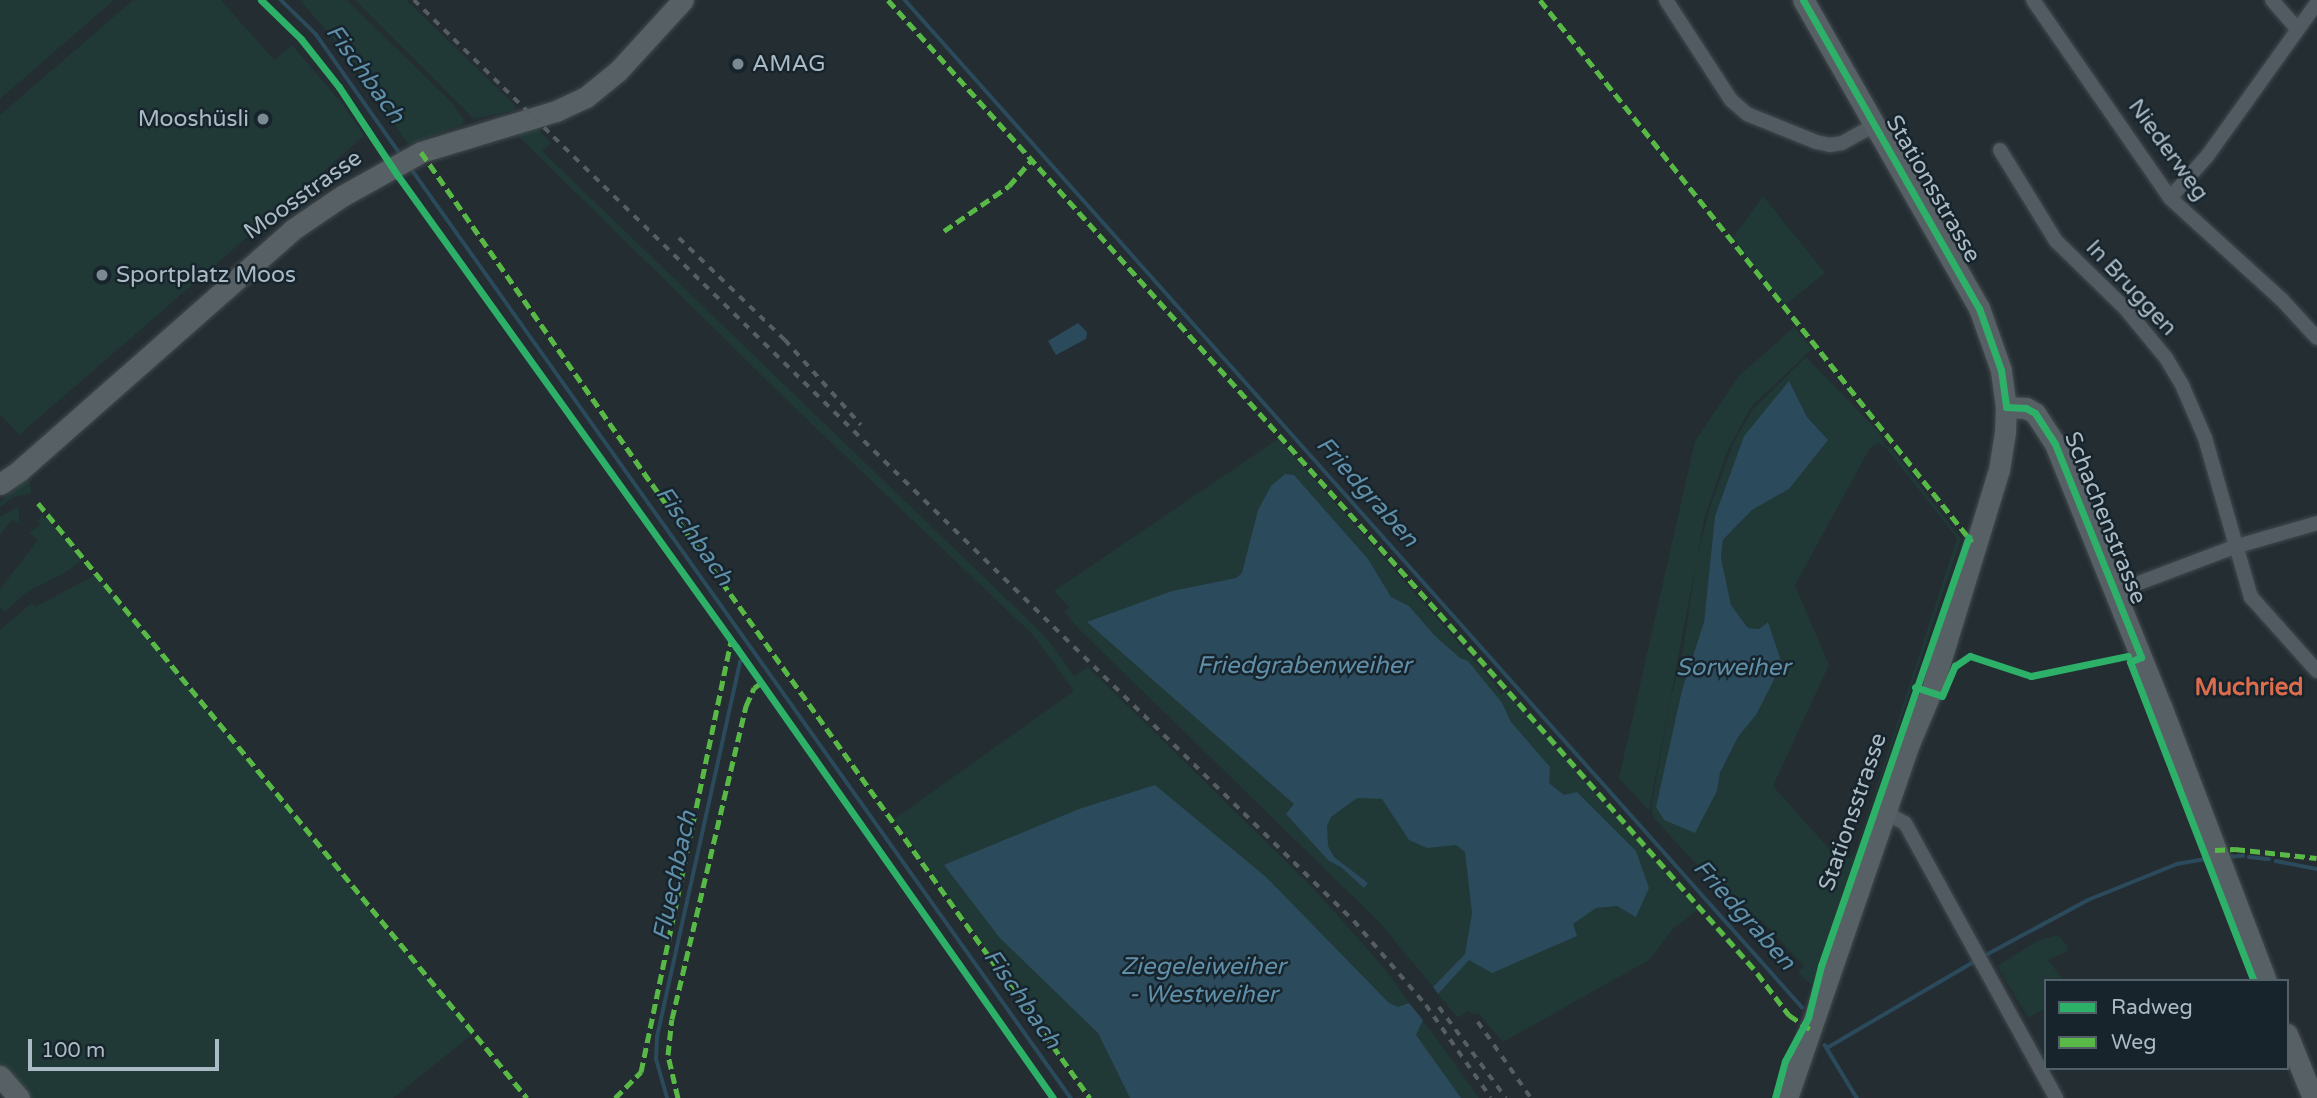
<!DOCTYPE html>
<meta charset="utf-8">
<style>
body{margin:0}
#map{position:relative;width:2317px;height:1098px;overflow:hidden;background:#232d32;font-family:"Varela Round",sans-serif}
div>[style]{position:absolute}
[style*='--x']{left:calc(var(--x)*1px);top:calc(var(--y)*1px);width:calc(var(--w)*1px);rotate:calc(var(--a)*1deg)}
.green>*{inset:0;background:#203936}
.water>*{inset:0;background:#2b4a5b}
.stream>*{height:3.5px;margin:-1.75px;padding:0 1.75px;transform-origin:1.75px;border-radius:1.75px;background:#2b4a5b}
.roads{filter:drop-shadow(0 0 2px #41494d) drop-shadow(0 0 2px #41494d)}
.street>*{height:14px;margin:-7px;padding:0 7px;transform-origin:7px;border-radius:7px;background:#525b61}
.secondary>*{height:21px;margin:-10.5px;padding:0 10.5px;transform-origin:10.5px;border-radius:10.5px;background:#566065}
.rail>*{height:3.5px;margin-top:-1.75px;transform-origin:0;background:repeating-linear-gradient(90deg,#565e64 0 7px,transparent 0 14px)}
.quiet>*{height:5px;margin-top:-2.5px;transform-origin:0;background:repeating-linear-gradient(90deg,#58b947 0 10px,transparent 0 15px)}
.cycleway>*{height:7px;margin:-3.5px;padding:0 3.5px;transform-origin:3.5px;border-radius:3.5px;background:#2db169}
.dots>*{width:19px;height:19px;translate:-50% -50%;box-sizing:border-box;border:4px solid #17242c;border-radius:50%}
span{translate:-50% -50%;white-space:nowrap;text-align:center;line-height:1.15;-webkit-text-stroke:5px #17242c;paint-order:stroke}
.poi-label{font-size:23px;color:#aabbc6}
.left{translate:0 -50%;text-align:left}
.right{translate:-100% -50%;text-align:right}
.street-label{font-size:23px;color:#aabbc6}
.water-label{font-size:24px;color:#5f8fa9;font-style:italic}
.neighbourhood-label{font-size:24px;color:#dd6c4d;font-weight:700}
.legend{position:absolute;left:2044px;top:979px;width:245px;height:91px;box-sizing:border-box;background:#17242c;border:2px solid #52606a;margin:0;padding:9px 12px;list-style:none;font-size:21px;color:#aabbc6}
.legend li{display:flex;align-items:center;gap:14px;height:35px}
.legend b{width:35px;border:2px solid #52606a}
.scale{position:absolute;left:28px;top:1039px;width:191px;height:32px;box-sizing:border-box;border:4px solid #aabbc6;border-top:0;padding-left:9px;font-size:21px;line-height:24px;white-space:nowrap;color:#aabbc6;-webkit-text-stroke:5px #17242c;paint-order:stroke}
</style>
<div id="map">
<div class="green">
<i style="clip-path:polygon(0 0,114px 0,0 99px)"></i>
<i style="clip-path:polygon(133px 0,221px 0,274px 60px,292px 45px,344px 106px,364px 136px,19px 435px,0 414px,0 115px)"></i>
<i style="clip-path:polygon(300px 0,347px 0,453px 104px,464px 120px,462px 125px,408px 144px,346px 54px)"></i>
<i style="clip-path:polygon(355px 0,406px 0,516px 106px,514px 110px,474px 119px)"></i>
<i style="clip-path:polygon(533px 124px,551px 143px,542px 151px,1046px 637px,1074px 676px,1088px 667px,1316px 891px,1386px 970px,1409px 1003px,1404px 1005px,1420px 1026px,1423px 1020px,1479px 1098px,1092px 1098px,894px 819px,1074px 691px,1033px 635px,795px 408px,512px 130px)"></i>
<i style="clip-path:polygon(1763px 196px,1825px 273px,1785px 305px,1733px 238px)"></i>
<i style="clip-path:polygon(1794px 327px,1812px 349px,1751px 407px,1727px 452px,1705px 516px,1649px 811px,1619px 778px,1695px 441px,1739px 376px)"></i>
<i style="clip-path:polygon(evenodd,1806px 357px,1878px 431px,1885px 445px,1892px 449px,1961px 539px,1812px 985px,1798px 973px,1804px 966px,1761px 920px,1753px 926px,1654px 818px,1651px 809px,1670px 701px,1683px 650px,1697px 557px,1711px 504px,1733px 444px,1753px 409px,1806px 357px,1789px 382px,1807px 417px,1789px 489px,1752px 510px,1723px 541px,1721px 558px,1731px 605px,1748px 628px,1759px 629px,1767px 622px,1756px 715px,1738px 737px,1720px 774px,1717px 791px,1657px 807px,1682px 690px,1704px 622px,1715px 516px,1744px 436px,1789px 382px,1806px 357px,1879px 443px,1886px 448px,1957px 538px,1856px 850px,1851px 857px,1839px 860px,1773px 786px,1829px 665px,1795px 585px,1870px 448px,1879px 443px)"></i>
<i style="clip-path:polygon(1278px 439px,1495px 684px,1501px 695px,1506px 691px,1697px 910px,1672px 930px,1649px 960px,1503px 1042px,1478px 1013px,1473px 1015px,1468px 1011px,1458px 1018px,1438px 994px,1441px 989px,1436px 983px,1433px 987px,1379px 922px,1077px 627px,1064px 611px,1069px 607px,1054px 591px)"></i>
<i style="clip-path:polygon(23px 481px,30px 482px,31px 493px,12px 498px,0 507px,0 502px)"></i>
<i style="clip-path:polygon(19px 506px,19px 524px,12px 520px,0 535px,0 517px)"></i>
<i style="clip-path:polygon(42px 514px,82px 560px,68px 571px,27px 592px,5px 612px,0 607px,0 589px,38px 540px,29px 533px,40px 525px,38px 521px)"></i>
<i style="clip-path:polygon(97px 574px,344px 879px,474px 1033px,393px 1098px,30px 1098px,0 1066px,0 630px,32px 603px,35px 607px)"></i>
<i style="clip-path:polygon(2058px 935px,2067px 945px,2068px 951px,2048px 960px,2064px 981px,2046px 981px,2046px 1008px,2028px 1018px,1997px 966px,2039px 940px)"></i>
</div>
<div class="water">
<i style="clip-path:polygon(1078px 323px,1087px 332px,1086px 339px,1056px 355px,1048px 341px)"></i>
<i style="clip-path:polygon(1789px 381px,1807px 417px,1828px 440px,1789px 489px,1752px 510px,1723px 540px,1721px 558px,1731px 605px,1748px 628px,1759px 629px,1768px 622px,1782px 664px,1756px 715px,1738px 737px,1720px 773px,1717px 791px,1695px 833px,1664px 820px,1656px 807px,1682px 690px,1704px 622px,1715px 516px,1744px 436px)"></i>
<i style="clip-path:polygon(1285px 474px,1294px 475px,1368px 559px,1391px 597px,1409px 606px,1434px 635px,1460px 658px,1468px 661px,1502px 703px,1511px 722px,1550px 767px,1549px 783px,1564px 795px,1577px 792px,1636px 851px,1649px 888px,1636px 917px,1617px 906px,1596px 908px,1573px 924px,1577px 936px,1492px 973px,1469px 960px,1438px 994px,1433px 987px,1465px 954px,1472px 913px,1465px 852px,1456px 845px,1427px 848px,1409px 840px,1382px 799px,1357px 798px,1331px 817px,1327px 826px,1328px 846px,1334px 857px,1368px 883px,1364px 888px,1341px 867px,1329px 861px,1286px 814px,1294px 804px,1087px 622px,1172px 591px,1236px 578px,1242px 573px,1258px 510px,1271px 486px)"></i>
<i style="clip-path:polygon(1155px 785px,1266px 877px,1389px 1003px,1398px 1007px,1409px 1003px,1423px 1020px,1416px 1035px,1461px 1098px,1130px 1098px,1098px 1033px,999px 937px,944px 865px,1079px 809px)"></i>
</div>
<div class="stream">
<i style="--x:281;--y:0;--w:49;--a:44.2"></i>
<i style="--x:316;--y:34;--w:148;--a:54.9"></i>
<i style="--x:905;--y:0;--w:1349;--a:48.31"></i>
<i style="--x:410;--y:167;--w:1142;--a:54.63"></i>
<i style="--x:2227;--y:857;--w:16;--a:-4"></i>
<i style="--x:2249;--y:857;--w:20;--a:6"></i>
<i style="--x:2276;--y:861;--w:42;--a:11"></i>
<i style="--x:1986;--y:955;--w:116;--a:-28.3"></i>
<i style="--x:2088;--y:900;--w:96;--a:-22"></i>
<i style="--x:2177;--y:864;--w:27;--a:-10"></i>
<i style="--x:1825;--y:1045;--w:62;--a:58.9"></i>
<i style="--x:1827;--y:1048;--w:172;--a:-30.4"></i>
<i style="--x:667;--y:1098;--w:41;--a:-105.8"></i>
<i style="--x:656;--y:1059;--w:22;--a:-87"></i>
<i style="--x:657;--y:1037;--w:384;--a:-77.5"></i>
</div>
<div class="roads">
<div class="street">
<i style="--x:1666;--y:0;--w:119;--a:57"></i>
<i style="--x:1731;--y:100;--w:21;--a:41"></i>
<i style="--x:1747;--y:114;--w:74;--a:22.1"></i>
<i style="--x:1816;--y:142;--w:14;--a:12"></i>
<i style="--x:1830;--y:145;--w:12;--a:-9"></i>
<i style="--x:1842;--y:143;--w:37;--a:-29"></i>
<i style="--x:2033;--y:0;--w:241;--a:55.3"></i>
<i style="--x:2170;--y:198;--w:153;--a:42.3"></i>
<i style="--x:2283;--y:301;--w:50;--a:47.4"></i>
<i style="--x:2272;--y:0;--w:37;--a:49"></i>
<i style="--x:2000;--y:150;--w:107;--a:58.4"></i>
<i style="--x:2056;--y:241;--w:96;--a:44.2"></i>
<i style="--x:2125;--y:308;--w:65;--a:50.6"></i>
<i style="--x:2166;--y:358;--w:31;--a:59"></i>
<i style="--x:2182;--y:385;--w:58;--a:66.5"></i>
<i style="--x:2205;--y:438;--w:166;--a:73.9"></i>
<i style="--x:2251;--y:597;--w:99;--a:48.3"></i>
<i style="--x:2170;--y:198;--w:57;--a:-48.5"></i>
<i style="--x:2208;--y:155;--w:187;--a:-54.4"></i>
<i style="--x:2115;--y:592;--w:127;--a:-20.7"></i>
<i style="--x:2234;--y:547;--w:86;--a:-16.1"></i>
<i style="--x:1886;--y:813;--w:21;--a:28"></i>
<i style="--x:1905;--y:823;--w:314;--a:61.2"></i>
</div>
<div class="secondary">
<i style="--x:2006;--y:407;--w:20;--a:3"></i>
<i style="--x:2026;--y:408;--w:10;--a:29"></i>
<i style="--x:2035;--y:413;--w:37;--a:57"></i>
<i style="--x:2055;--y:444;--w:283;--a:68"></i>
<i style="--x:2161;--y:706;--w:294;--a:69.1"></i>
<i style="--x:0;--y:484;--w:23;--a:-34"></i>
<i style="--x:19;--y:471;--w:364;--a:-41.4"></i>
<i style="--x:292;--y:230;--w:60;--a:-34.2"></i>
<i style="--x:342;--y:196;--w:90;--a:-29.1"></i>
<i style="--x:421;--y:152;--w:141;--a:-16.9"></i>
<i style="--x:556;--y:111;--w:33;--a:-25"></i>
<i style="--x:586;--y:97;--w:41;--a:-39.1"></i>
<i style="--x:618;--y:71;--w:96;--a:-47.5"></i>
<i style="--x:2287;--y:1034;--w:69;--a:67.9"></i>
<i style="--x:0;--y:1076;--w:29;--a:49"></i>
<i style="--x:1787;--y:1098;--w:374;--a:-71"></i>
<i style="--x:1909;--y:744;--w:56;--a:-67.1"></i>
<i style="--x:1931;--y:692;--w:232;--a:-73"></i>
<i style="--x:1999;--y:470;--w:37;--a:-81"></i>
<i style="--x:2005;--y:433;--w:26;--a:-88"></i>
<i style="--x:2006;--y:407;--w:37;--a:-98"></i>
<i style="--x:2001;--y:370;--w:66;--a:-109.5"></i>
<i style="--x:1979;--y:308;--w:355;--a:-119.7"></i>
</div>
</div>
<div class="rail">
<i style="--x:414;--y:0;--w:1316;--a:44.42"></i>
<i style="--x:1354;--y:921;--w:111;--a:49.4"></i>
<i style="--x:1426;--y:1005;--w:113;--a:55"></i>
<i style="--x:679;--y:238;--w:147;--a:43.9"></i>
<i style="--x:785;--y:340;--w:114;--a:48.2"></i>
<i style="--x:1439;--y:1007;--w:113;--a:53.6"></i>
<i style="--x:1478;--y:1022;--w:93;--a:55.1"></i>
</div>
<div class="quiet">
<i style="--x:888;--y:0;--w:824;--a:48.05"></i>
<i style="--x:1439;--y:613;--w:480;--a:48.5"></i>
<i style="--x:1757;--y:973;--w:53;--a:52.7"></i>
<i style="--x:1789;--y:1015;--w:25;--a:34"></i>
<i style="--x:1540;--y:0;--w:693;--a:51.44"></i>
<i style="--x:421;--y:152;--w:404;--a:55.2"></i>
<i style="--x:652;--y:484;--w:754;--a:54.5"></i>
<i style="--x:944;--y:231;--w:79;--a:-34.7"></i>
<i style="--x:1009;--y:186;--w:35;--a:-49"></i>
<i style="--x:38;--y:503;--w:770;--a:50.58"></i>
<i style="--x:2215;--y:850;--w:20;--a:-3"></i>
<i style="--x:2235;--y:849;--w:82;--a:6.3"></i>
<i style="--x:615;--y:1098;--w:37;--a:-45"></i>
<i style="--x:641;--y:1072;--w:441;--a:-78.2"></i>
<i style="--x:678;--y:1098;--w:44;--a:-103.1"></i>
<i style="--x:668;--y:1055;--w:36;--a:-84"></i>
<i style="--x:672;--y:1019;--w:322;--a:-76.7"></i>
<i style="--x:746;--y:706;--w:20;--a:-66"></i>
<i style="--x:754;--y:688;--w:9;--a:-36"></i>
</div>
<div class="cycleway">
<i style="--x:261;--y:0;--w:56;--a:44.3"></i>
<i style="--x:301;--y:39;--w:61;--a:51.6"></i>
<i style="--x:339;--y:87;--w:107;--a:56.5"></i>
<i style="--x:398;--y:176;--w:580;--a:54.34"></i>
<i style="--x:736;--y:647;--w:551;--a:54.9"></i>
<i style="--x:1803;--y:0;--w:355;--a:60.3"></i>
<i style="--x:1979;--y:308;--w:66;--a:70.5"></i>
<i style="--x:2001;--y:370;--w:37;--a:82"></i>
<i style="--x:2006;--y:407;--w:20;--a:3"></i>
<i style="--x:2026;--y:408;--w:10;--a:29"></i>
<i style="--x:2035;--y:413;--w:37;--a:57"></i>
<i style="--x:2055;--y:444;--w:230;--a:68"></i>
<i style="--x:2141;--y:657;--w:12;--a:156"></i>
<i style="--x:2130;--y:662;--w:342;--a:68.8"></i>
<i style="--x:1915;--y:687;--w:28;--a:18"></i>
<i style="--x:1942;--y:696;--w:33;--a:-67"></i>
<i style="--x:1955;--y:666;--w:18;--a:-34"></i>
<i style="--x:1970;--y:656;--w:64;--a:18.2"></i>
<i style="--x:2031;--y:676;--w:99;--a:-11.7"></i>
<i style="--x:1775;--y:1098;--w:38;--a:-75"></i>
<i style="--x:1785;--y:1061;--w:49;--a:-61.9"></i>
<i style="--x:1808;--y:1018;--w:54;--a:-76"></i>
<i style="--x:1821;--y:966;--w:453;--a:-71"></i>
</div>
<div class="dots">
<i style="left:738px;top:64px;background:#7b8992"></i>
<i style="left:263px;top:119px;background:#7b8992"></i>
<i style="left:102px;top:275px;background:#7b8992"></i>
</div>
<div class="poi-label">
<span class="left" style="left:752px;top:64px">AMAG</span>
<span class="right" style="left:249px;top:119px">Mooshüsli</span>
<span class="left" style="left:116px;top:275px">Sportplatz Moos</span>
</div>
<div class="street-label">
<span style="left:2168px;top:150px;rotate:54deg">Niederweg</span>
<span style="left:1933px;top:189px;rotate:60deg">Stationsstrasse</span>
<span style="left:303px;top:195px;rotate:-35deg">Moosstrasse</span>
<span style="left:2131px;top:288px;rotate:47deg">In Bruggen</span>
<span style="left:2105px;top:518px;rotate:68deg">Schachenstrasse</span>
<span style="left:1853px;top:812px;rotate:-71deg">Stationsstrasse</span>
</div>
<div class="water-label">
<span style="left:365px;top:74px;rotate:54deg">Fischbach</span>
<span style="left:1367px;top:492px;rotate:48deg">Friedgraben</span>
<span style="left:694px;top:536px;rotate:55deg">Fischbach</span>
<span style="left:1304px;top:666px">Friedgrabenweiher</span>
<span style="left:1733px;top:668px">Sorweiher</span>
<span style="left:675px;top:876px;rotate:-78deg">Fluechbach</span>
<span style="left:1744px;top:915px;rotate:48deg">Friedgraben</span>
<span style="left:1203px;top:981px">Ziegeleiweiher<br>- Westweiher</span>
<span style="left:1022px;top:999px;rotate:55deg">Fischbach</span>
</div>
<div class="neighbourhood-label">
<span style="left:2249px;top:688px">Muchried</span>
</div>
<ul class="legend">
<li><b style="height:9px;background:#2db169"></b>Radweg</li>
<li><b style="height:9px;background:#58b947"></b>Weg</li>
</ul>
<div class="scale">100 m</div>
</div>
